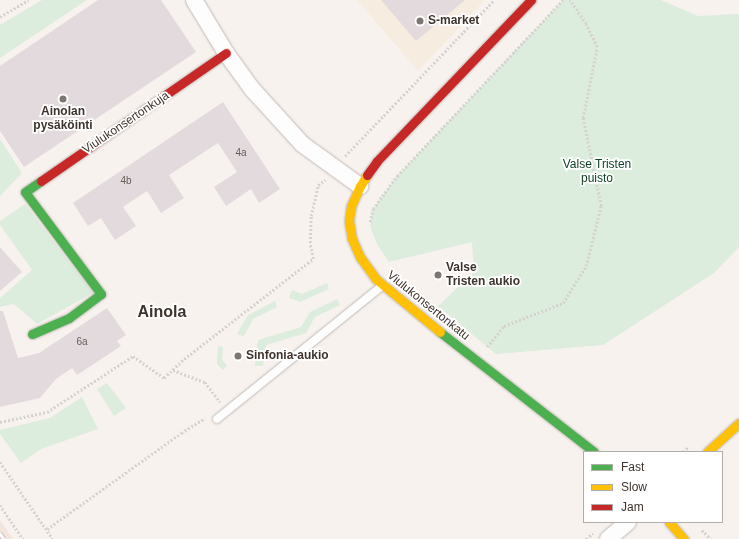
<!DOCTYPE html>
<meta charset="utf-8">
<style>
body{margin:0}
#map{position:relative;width:739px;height:539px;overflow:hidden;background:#f8f2ef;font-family:Helvetica,sans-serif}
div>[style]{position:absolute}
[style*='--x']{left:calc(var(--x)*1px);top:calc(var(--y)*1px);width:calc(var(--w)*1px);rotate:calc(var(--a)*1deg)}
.commercial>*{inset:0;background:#f6ece0}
.built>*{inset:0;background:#f2e5de}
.green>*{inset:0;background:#dcecdd}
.building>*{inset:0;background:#e3dade}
.path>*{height:2.5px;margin-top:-1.25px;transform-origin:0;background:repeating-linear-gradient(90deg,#d5d2d0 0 2px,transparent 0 4px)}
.roads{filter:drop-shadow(0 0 1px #c1bab5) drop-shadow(0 0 1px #c1bab5)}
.lane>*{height:8px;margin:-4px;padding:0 4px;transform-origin:4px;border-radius:4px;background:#fefdfd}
.street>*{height:16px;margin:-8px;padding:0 8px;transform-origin:8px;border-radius:8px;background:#fefdfd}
.fast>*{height:9px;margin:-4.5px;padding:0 4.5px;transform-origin:4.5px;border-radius:4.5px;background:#4caf50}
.slow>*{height:9px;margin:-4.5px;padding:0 4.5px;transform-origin:4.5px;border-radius:4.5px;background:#ffc107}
.jam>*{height:9px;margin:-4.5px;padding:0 4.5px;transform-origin:4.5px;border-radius:4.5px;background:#c62828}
.rail>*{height:4.5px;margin-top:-2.25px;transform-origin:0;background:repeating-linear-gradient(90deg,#fff 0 9px,#c2bfbe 0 18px);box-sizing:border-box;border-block:1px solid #c2bfbe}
.dots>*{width:11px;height:11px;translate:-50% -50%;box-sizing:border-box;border:2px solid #fff;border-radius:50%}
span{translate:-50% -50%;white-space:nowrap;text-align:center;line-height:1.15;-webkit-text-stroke:3.5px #fff;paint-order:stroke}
.number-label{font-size:10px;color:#665d58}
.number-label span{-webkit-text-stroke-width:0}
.poi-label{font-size:12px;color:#3d332c;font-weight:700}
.left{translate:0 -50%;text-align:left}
.street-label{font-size:12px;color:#3d332c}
.park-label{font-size:12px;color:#124127}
.district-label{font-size:16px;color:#3d332c;font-weight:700}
.legend{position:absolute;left:583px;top:451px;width:140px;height:72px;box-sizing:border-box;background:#fff;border:1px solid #b1adab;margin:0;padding:5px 7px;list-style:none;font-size:12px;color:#3d332c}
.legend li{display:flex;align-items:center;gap:8px;height:20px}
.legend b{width:20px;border:1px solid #b1adab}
</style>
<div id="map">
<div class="commercial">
<i style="clip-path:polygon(357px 0,485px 0,418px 71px)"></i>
</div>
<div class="built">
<i style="clip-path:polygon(0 520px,13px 539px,0 539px)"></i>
</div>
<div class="green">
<i style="clip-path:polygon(42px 0,87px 0,0 58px,0 25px)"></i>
<i style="clip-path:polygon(563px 0,661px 0,698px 16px,739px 14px,739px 247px,714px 273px,603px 345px,496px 354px,438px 306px,474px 272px,472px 242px,389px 262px,377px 244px,371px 229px,370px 221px,373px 209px,397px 176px)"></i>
<i style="clip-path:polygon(0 139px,22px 173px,0 196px)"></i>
<i style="clip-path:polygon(25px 204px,93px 293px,37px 324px,14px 304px,0 307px,0 298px,32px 270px,0 225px,0 221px)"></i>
<i style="clip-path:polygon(327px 283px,329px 289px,300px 302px,289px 298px,292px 290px,302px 294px)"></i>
<i style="clip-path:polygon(337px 299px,340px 305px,315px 317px,306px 333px,266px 345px,263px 366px,255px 366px,258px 340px,301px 327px,310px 312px)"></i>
<i style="clip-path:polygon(275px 301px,277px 307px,253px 319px,244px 336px,237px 334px,248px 315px)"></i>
<i style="clip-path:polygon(218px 346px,223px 347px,222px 360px,227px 365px,223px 370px,217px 364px)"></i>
<i style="clip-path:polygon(107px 383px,126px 408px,114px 416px,97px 389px)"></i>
<i style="clip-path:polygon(82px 397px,98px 429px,41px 449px,21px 463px,0 434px,0 430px,50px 418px)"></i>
</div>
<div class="building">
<i style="clip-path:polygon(98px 0,161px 0,196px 52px,24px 167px,0 131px,0 66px)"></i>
<i style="clip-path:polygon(381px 0,465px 0,416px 41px)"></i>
<i style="clip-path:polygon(223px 102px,280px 189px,259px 203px,251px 189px,226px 206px,214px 187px,237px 172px,218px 143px,169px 175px,184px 198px,161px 213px,147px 191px,123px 207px,136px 226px,115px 240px,101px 218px,88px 226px,73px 203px)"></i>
<i style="clip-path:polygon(0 247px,22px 272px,0 291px)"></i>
<i style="clip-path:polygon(107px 308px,126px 335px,117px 341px,121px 346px,77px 375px,72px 368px,56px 379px,40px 398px,0 407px,0 311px,3px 311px,18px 358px,39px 353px)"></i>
</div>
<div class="path">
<i style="--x:0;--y:17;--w:33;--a:-31"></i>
<i style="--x:345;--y:156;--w:216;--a:-46.3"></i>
<i style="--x:370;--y:222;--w:13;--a:-77"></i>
<i style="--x:373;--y:209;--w:41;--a:-54"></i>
<i style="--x:397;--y:176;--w:242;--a:-46.7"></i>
<i style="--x:487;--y:347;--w:27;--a:-51"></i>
<i style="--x:504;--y:326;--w:63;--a:-21.3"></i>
<i style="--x:563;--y:303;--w:44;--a:-58.1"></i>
<i style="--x:586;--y:266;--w:62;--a:-76"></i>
<i style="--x:601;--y:206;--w:90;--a:-101.6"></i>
<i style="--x:583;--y:118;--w:72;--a:-78.8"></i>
<i style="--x:597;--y:47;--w:25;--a:-116"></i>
<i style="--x:586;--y:24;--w:29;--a:-124"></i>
<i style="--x:173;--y:370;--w:34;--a:21"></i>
<i style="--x:205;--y:382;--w:25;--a:53"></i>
<i style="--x:0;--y:422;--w:48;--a:-12"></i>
<i style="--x:47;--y:412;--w:103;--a:-33.1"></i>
<i style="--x:133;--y:356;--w:38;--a:35"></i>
<i style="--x:164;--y:378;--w:28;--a:-44"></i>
<i style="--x:184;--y:359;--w:163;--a:-37.8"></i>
<i style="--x:313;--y:259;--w:16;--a:-101"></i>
<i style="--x:310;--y:243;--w:27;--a:-88"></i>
<i style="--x:311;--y:216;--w:32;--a:-77"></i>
<i style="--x:318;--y:185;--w:9;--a:-36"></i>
<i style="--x:683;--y:452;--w:7;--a:-45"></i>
<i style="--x:0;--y:462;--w:93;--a:55.5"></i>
<i style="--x:0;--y:505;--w:41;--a:55.9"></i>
<i style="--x:47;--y:529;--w:165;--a:-35.6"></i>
<i style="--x:181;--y:433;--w:28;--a:-32"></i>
<i style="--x:702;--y:530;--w:13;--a:45"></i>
<i style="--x:586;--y:539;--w:9;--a:-41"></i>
</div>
<div class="roads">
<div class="lane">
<i style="--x:217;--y:419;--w:212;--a:-38.9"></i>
</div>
<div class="street">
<i style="--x:194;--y:0;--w:62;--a:58.9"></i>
<i style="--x:226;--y:53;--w:44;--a:54.2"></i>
<i style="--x:252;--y:89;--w:74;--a:47.7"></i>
<i style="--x:302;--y:144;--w:72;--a:35.9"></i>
<i style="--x:608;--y:539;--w:26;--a:-40"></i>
</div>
<div class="fast">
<i style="--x:440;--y:332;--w:195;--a:37.9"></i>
<i style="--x:32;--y:334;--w:40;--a:-23.4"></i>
<i style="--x:69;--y:318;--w:40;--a:-37"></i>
<i style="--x:101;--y:294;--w:127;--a:-126.7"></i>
<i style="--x:25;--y:192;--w:19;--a:-35"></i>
</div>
<div class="slow">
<i style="--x:367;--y:175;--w:13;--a:122"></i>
<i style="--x:360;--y:186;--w:22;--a:114"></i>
<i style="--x:351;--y:206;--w:15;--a:98"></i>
<i style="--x:349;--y:221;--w:18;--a:81"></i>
<i style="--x:352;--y:239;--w:20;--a:66"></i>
<i style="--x:360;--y:257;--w:27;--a:54"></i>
<i style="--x:376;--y:279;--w:83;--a:39.6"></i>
<i style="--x:707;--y:452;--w:43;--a:-42.2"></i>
<i style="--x:669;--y:522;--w:23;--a:49"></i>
</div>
<div class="jam">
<i style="--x:367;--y:175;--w:17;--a:-54"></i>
<i style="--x:377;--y:161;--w:223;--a:-46.3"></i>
<i style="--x:41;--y:181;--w:225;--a:-34.7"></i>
</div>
</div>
<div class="rail">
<i style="--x:0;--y:533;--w:7;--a:56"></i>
</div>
<div class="dots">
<i style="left:420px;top:21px;background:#7e7670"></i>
<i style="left:63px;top:99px;background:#7e7670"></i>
<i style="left:438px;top:275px;background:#7e7670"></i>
<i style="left:238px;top:356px;background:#7e7670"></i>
</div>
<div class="number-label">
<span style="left:241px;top:153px">4a</span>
<span style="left:126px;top:181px">4b</span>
<span style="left:82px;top:342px">6a</span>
</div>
<div class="poi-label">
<span class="left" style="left:428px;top:21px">S-market</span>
<span style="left:63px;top:119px">Ainolan<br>pysäköinti</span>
<span class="left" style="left:446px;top:275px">Valse<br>Tristen aukio</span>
<span class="left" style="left:246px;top:356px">Sinfonia-aukio</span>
</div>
<div class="street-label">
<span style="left:126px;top:123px;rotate:-34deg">Viulukonsertonkuja</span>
<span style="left:428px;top:306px;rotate:39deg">Viulukonsertonkatu</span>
</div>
<div class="park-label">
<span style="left:597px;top:172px">Valse Tristen<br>puisto</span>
</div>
<div class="district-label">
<span style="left:162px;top:312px">Ainola</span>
</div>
<ul class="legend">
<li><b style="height:5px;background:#4caf50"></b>Fast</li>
<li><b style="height:5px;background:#ffc107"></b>Slow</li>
<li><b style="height:5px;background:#c62828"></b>Jam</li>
</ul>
</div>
